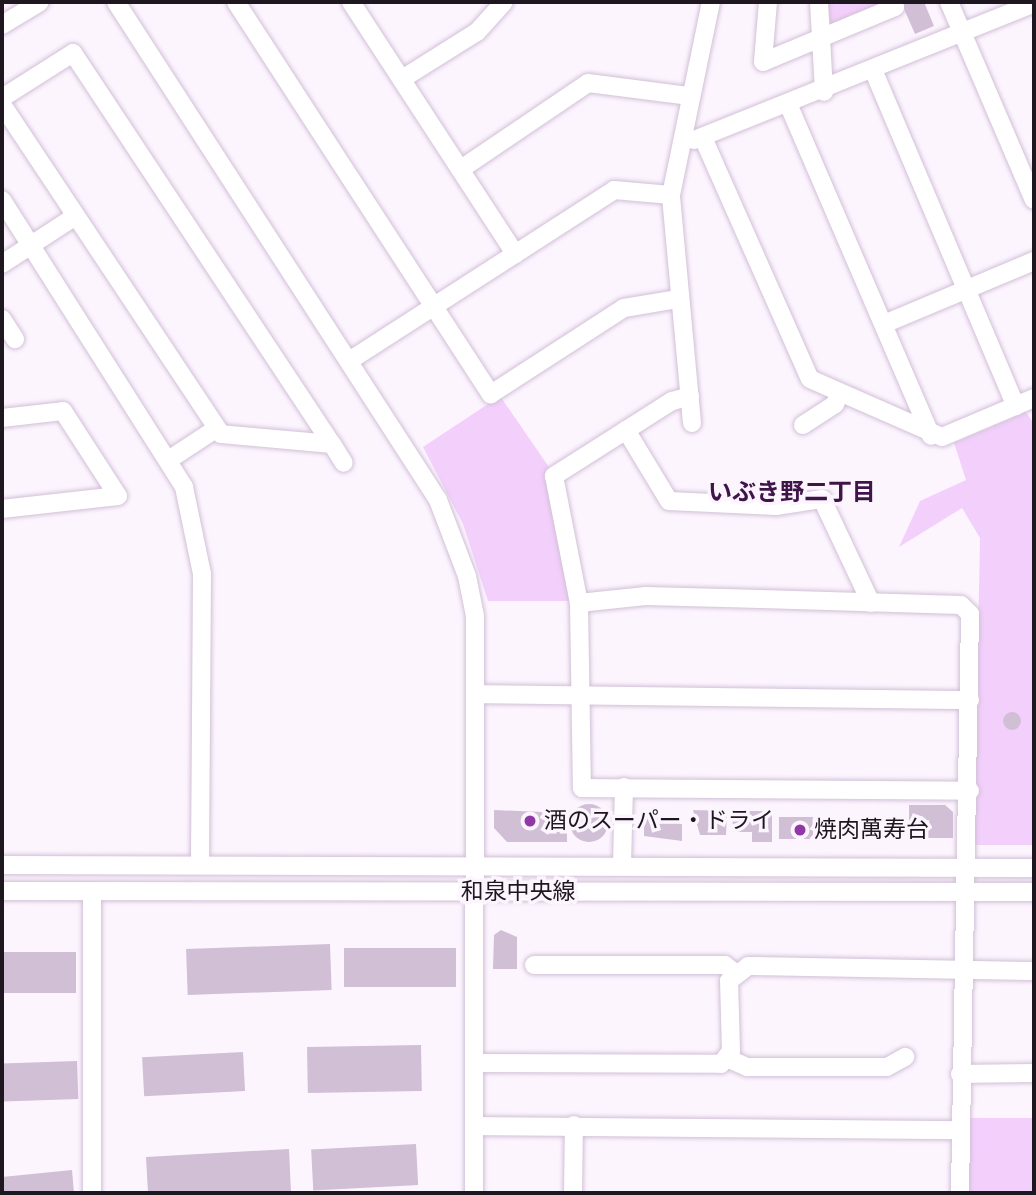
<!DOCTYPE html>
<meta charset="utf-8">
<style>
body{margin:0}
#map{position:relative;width:1036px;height:1195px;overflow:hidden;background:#fcf5fe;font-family:Karla,"Noto Sans JP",sans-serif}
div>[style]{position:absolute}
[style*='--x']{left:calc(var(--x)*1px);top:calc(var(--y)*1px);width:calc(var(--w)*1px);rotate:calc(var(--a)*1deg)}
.green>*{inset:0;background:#f3d0fc;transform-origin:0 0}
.building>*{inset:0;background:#d1bfd6;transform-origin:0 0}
.round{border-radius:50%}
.roads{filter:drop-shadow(0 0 2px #d2bfd7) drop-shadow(0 0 2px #d2bfd7)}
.minor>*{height:18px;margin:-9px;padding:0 9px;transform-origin:9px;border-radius:9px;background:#fff}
.dots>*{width:19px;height:19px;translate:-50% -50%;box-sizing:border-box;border:4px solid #fcf5fe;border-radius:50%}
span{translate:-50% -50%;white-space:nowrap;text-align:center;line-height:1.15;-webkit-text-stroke:7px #fcf5fe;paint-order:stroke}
.poi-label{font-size:23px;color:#1e1720}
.left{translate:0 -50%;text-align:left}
.street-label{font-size:23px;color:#1e1720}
.neighbourhood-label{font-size:24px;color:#3f1549;font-weight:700}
.frame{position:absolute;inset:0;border:4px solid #1e1720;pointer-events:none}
</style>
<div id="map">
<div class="green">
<i style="clip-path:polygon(825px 2px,885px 2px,832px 28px)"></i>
<i style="clip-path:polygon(500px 396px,551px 470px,545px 474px,570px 601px,488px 601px,463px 524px,423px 447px)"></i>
<i style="clip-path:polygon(1026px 412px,1034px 424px,1034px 845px,974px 845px,980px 538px,962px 508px,899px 547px,920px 501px,966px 480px,954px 443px)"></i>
<i style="left:968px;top:1118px;width:66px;height:75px"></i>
</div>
<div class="building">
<i style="clip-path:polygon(901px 2px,924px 2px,934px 26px,915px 34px)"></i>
<i class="round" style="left:1003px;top:712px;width:18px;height:18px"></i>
<i class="round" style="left:570px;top:804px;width:38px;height:38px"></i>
<i style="clip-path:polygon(909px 805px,945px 805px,953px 812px,953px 838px,909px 838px)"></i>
<i style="clip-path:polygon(494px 810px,567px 813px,567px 842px,507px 842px,494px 828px)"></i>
<i style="clip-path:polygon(693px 810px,727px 811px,726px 835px,700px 835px)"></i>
<i style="clip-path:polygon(732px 811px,772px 811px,772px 842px,752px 842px,752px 832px,733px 832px)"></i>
<i style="clip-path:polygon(644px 813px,682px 817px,682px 841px,644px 836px)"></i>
<i style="left:779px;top:817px;width:34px;height:22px"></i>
<i style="clip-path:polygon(501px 930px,517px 937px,517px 969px,493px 969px,494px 935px)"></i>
<i style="left:330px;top:944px;width:46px;height:144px;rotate:88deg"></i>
<i style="left:344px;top:948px;width:112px;height:39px"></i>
<i style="left:76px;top:952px;width:41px;height:74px;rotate:90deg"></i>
<i style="left:421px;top:1045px;width:46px;height:114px;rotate:89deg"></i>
<i style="left:243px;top:1052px;width:39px;height:101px;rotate:87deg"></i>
<i style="left:77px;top:1061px;width:38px;height:75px;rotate:88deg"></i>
<i style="left:416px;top:1144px;width:41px;height:105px;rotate:87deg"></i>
<i style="clip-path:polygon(289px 1149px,291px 1193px,148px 1193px,146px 1157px)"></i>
<i style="clip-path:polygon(72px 1170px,74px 1193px,2px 1193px,2px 1177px)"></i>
</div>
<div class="roads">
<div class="minor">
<i style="--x:116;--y:2;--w:593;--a:57.11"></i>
<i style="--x:438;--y:500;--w:81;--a:69.1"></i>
<i style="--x:467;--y:576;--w:41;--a:78.7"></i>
<i style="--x:475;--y:616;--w:577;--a:90.1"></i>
<i style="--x:236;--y:2;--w:468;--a:57"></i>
<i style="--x:491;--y:394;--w:158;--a:-32.9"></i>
<i style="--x:624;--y:308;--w:55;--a:-9.5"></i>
<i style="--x:351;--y:2;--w:301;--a:56.9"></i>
<i style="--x:768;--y:2;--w:60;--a:94.8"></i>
<i style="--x:763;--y:62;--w:143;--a:-22.6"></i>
<i style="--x:895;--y:7;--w:5;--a:-112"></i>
<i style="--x:819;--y:2;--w:90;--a:86.8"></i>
<i style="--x:949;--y:2;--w:215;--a:66.8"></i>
<i style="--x:2;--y:25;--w:44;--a:-31.2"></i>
<i style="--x:874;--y:72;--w:363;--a:67"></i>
<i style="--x:402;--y:79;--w:89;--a:-32.1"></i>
<i style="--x:477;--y:32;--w:40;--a:-48"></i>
<i style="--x:2;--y:98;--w:84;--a:-32.4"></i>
<i style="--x:73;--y:53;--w:469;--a:56.5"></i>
<i style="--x:332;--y:444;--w:111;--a:-174.9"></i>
<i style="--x:221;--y:434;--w:396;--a:-123.6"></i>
<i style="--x:789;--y:106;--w:359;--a:66.7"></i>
<i style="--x:694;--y:140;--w:367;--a:-21.9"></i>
<i style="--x:704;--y:140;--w:261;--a:66.1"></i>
<i style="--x:810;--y:379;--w:144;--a:23.7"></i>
<i style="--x:942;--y:437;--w:100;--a:-23"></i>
<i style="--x:461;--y:169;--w:153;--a:-34.1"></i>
<i style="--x:588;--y:83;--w:103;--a:7.3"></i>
<i style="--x:2;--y:200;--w:340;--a:57.6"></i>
<i style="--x:184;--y:487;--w:89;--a:78.3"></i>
<i style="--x:202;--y:574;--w:291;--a:90.4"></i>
<i style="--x:2;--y:264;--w:86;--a:-33.1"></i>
<i style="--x:2;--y:319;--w:24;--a:57"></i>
<i style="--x:884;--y:324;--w:163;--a:-22.8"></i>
<i style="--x:349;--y:361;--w:315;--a:-32.8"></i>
<i style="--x:614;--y:190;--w:57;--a:5"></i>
<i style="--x:690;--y:396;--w:19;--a:164"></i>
<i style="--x:672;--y:401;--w:140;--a:147.6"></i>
<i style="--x:554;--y:476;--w:129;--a:78.9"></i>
<i style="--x:579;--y:603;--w:185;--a:89.1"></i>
<i style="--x:582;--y:788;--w:388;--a:0.4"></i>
<i style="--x:2;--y:418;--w:61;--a:-6.5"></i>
<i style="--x:63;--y:411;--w:101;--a:57.1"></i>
<i style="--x:118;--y:496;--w:117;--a:173.6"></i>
<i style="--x:692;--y:423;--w:229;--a:-95.3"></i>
<i style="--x:671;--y:195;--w:197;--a:-78.3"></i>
<i style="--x:803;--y:425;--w:38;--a:-33"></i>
<i style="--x:835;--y:404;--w:12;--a:-66"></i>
<i style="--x:626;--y:430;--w:83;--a:58.8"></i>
<i style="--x:669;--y:501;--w:107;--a:2.7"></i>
<i style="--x:776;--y:506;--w:47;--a:-8.7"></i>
<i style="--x:822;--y:499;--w:115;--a:64.8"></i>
<i style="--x:332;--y:444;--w:22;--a:58"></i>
<i style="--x:170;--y:459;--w:56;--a:-33.4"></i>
<i style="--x:579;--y:603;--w:67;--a:-6"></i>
<i style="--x:646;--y:596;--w:115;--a:1.5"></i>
<i style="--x:761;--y:599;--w:200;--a:1.7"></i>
<i style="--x:961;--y:605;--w:13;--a:45"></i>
<i style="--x:970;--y:614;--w:579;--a:90.99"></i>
<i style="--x:476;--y:694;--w:494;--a:0.7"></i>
<i style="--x:622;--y:864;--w:77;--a:-88.5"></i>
<i style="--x:2;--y:865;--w:1032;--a:0.17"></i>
<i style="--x:2;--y:891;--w:1032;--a:0.06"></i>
<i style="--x:92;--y:892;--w:301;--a:90"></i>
<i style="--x:534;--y:965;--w:191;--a:0"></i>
<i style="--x:725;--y:965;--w:11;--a:38"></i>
<i style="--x:729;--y:1059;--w:20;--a:24"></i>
<i style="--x:747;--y:1067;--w:140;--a:0"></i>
<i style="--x:887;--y:1067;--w:21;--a:-29"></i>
<i style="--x:475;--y:1063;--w:246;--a:0.2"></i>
<i style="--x:721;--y:1064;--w:16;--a:-52"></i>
<i style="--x:731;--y:1051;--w:70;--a:-91.6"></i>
<i style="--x:729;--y:981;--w:24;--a:-38"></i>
<i style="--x:748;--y:966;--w:286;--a:1"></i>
<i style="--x:960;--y:1074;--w:74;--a:-0.8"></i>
<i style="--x:475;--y:1126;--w:484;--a:0.5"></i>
<i style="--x:573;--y:1193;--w:68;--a:-89.2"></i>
</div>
</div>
<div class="dots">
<i style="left:530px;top:821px;background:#9039a6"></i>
<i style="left:800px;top:830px;background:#9039a6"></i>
</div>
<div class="poi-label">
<span class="left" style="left:544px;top:821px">酒のスーパー・ドライ</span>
<span class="left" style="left:814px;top:830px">焼肉萬寿台</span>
</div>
<div class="street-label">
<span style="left:518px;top:892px">和泉中央線</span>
</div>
<div class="neighbourhood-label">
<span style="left:792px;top:493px">いぶき野二丁目</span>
</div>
<div class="frame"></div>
</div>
